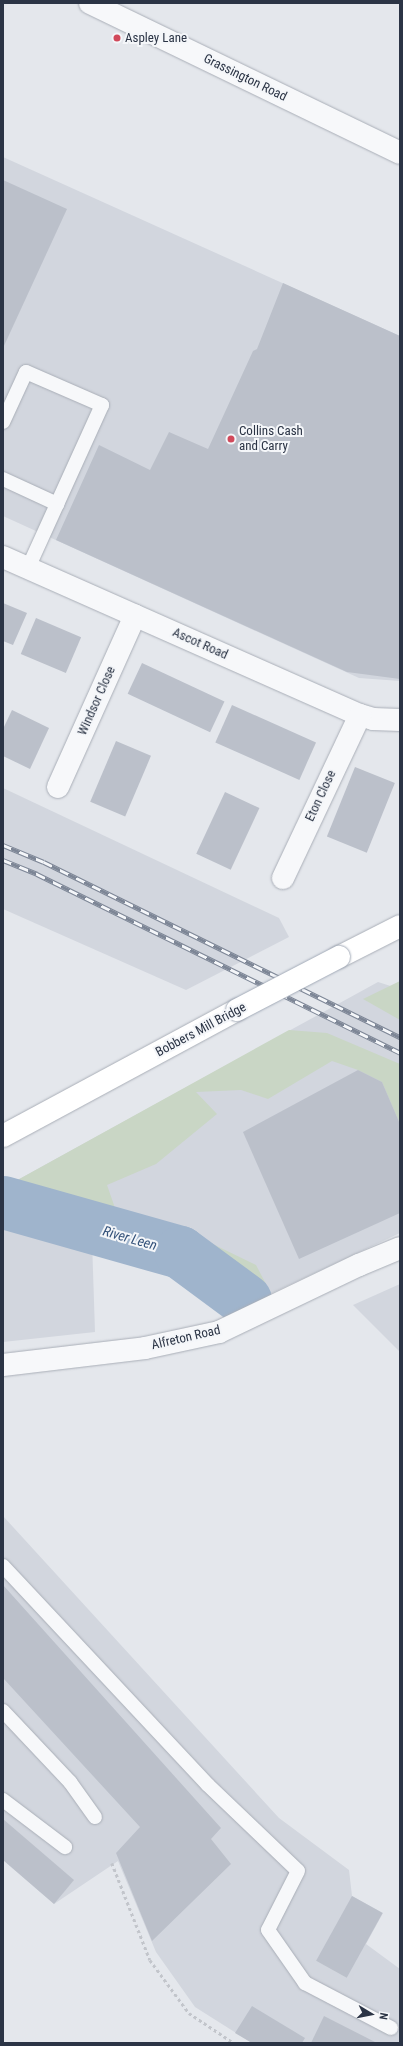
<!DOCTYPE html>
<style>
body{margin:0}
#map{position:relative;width:403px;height:2046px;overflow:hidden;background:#e4e7ec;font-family:"Roboto Condensed",sans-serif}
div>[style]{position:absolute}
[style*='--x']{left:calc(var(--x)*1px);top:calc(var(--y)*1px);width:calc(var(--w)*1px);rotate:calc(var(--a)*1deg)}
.built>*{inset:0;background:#d2d6de}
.green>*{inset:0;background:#c9d6c5}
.river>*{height:53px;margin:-26.5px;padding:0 26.5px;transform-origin:26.5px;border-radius:26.5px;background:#9fb4cc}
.building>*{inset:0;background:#bbc0ca;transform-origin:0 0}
.path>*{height:2.5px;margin-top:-1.25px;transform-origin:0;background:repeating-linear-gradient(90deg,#c2c5cb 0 3px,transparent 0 6px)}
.roads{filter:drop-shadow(0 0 1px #a9aeb7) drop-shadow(0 0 1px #a9aeb7)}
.lane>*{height:14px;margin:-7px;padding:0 7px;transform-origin:7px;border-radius:7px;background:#f7f8fa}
.street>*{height:22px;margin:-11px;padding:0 11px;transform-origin:11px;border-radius:11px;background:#f7f8fa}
.primary>*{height:22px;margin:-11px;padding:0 11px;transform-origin:11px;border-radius:11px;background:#fff}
.rail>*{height:4.5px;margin-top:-2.25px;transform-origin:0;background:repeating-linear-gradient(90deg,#f4f6f9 0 9px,#7d8696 0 18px);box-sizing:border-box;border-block:1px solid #7d8696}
.bridges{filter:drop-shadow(0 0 1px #a3abb8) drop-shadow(0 0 1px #a3abb8)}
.primary-bridge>*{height:22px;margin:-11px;padding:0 11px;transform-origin:11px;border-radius:11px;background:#fff}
.dots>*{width:11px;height:11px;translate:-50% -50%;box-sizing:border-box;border:2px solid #f4f6f9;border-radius:50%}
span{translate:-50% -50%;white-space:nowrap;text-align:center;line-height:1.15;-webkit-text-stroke:4px #f4f6f9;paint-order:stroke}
.poi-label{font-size:13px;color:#2b3445}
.left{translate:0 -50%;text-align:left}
.street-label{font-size:13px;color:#2b3445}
.water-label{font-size:14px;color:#34527a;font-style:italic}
.frame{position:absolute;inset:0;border:4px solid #2b3445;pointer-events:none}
.north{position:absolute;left:351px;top:1994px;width:40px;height:40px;-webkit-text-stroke:3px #f4f6f9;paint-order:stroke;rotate:100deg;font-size:11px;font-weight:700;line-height:16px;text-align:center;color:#2b3445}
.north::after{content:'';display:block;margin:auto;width:14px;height:18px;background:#2b3445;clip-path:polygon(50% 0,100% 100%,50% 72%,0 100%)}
</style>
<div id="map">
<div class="built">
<i style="clip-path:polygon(3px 157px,400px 336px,400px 681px,359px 678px,3px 516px)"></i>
<i style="clip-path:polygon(3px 788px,279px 918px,289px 937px,186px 990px,3px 909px)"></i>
<i style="clip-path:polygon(378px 982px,400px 989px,400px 1233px,270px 1294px,162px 1235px,3px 1188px)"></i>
<i style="clip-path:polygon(3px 1215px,92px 1240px,95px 1332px,3px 1342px)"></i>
<i style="clip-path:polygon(400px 1284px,400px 1352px,353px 1305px)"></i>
<i style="clip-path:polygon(3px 1516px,279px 1818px,349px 1870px,352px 1896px,383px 1913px,366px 1944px,400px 1969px,400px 2043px,252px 2043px,195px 2007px,156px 1952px,118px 1861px,54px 1904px,3px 1860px)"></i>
</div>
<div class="green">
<i style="clip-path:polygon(400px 981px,400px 1020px,363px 999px)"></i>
<i style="clip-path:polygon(289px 1030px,327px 1033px,400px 1064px,400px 1124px,382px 1082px,358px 1070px,332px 1061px,268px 1099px,241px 1090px,196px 1092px,217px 1114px,156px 1164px,107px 1185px,115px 1208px,188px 1232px,256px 1265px,266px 1284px,254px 1298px,176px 1248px,3px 1197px,3px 1188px)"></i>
</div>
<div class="river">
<i style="--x:3;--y:1202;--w:184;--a:15.8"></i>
<i style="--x:180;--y:1252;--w:81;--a:36.4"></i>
</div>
<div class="building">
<i style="clip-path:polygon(3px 180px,67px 209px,3px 348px)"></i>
<i style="clip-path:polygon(283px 283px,400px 336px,400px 679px,347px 672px,56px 540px,99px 445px,150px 470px,169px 432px,208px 449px,253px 351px,257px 349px)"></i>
<i style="clip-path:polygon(3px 603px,27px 613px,13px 645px,3px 641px)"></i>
<i style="left:36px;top:618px;width:49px;height:39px;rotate:23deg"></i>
<i style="left:142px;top:663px;width:91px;height:34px;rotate:25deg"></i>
<i style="left:232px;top:705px;width:92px;height:41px;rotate:24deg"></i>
<i style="clip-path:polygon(12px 710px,49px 728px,30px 769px,3px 756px,3px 729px)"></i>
<i style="left:116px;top:741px;width:38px;height:66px;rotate:23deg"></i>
<i style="left:355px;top:767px;width:43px;height:75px;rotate:22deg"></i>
<i style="left:225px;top:792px;width:38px;height:68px;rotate:25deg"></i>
<i style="clip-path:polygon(358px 1070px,382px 1082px,400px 1124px,400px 1213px,299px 1259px,243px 1132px)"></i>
<i style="clip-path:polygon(3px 1585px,221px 1828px,211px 1839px,231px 1864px,152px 1941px,116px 1853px,140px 1827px,3px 1678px)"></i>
<i style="clip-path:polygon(3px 1819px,74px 1880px,54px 1904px,3px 1860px)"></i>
<i style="left:352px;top:1896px;width:35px;height:74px;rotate:29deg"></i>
<i style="clip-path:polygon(252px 2006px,305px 2038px,302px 2043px,252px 2043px,235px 2033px)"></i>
<i style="clip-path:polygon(324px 2016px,377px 2043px,311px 2043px)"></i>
</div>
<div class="path">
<i style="--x:112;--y:1863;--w:104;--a:68.6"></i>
<i style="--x:150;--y:1960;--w:66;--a:53.7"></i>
<i style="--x:189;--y:2013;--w:54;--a:33.7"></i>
</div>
<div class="roads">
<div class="lane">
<i style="--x:3;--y:422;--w:55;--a:-65.3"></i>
<i style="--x:26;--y:372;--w:83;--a:23.5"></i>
<i style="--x:102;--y:405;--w:179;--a:114.4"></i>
<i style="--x:3;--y:479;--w:60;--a:24.8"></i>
<i style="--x:3;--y:1566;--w:300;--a:46.9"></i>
<i style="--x:208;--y:1785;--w:124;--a:43.7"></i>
<i style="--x:298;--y:1871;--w:66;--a:117"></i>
<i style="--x:268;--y:1930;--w:65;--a:55.1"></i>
<i style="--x:305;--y:1983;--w:97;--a:27.6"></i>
<i style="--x:3;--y:1711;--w:98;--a:46.7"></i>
<i style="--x:70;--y:1782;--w:43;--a:54.5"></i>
<i style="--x:3;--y:1800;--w:78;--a:37.2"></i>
</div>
<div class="street">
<i style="--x:90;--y:3;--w:344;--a:25.8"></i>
<i style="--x:3;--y:557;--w:390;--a:23.9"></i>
<i style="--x:360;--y:715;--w:14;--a:17"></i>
<i style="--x:373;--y:719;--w:27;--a:2"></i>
<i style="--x:58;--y:787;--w:188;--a:-65.8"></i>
<i style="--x:283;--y:878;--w:180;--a:-64.7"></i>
<i style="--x:3;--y:1365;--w:143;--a:-6.8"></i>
<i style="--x:145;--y:1348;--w:76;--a:-12.2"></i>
<i style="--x:219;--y:1332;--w:155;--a:-25.6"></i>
<i style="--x:359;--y:1265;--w:44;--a:-22.5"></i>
</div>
<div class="primary">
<i style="--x:339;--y:957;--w:68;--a:-26.9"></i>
<i style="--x:3;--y:1136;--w:266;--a:-28.3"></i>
</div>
</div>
<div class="rail">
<i style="--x:3;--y:845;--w:44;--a:22.5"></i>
<i style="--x:44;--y:862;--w:397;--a:26.2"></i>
<i style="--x:3;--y:860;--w:37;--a:22"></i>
<i style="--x:37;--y:874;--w:405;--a:26.2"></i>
</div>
<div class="bridges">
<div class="primary-bridge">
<i style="--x:237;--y:1010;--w:115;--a:-27.5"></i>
</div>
</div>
<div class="dots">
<i style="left:117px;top:38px;background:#d1495b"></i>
<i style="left:231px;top:439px;background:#d1495b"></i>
</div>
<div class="poi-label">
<span class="left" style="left:125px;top:38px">Aspley Lane</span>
<span class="left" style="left:239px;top:439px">Collins Cash<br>and Carry</span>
</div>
<div class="street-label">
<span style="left:245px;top:78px;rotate:26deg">Grassington Road</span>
<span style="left:200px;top:644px;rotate:24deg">Ascot Road</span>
<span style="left:97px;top:701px;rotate:-66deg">Windsor Close</span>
<span style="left:321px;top:796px;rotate:-65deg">Eton Close</span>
<span style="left:201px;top:1030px;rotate:-28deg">Bobbers Mill Bridge</span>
<span style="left:186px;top:1338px;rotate:-13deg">Alfreton Road</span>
</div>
<div class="water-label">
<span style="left:130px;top:1238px;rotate:16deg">River Leen</span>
</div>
<div class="frame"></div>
<div class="north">N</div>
</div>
